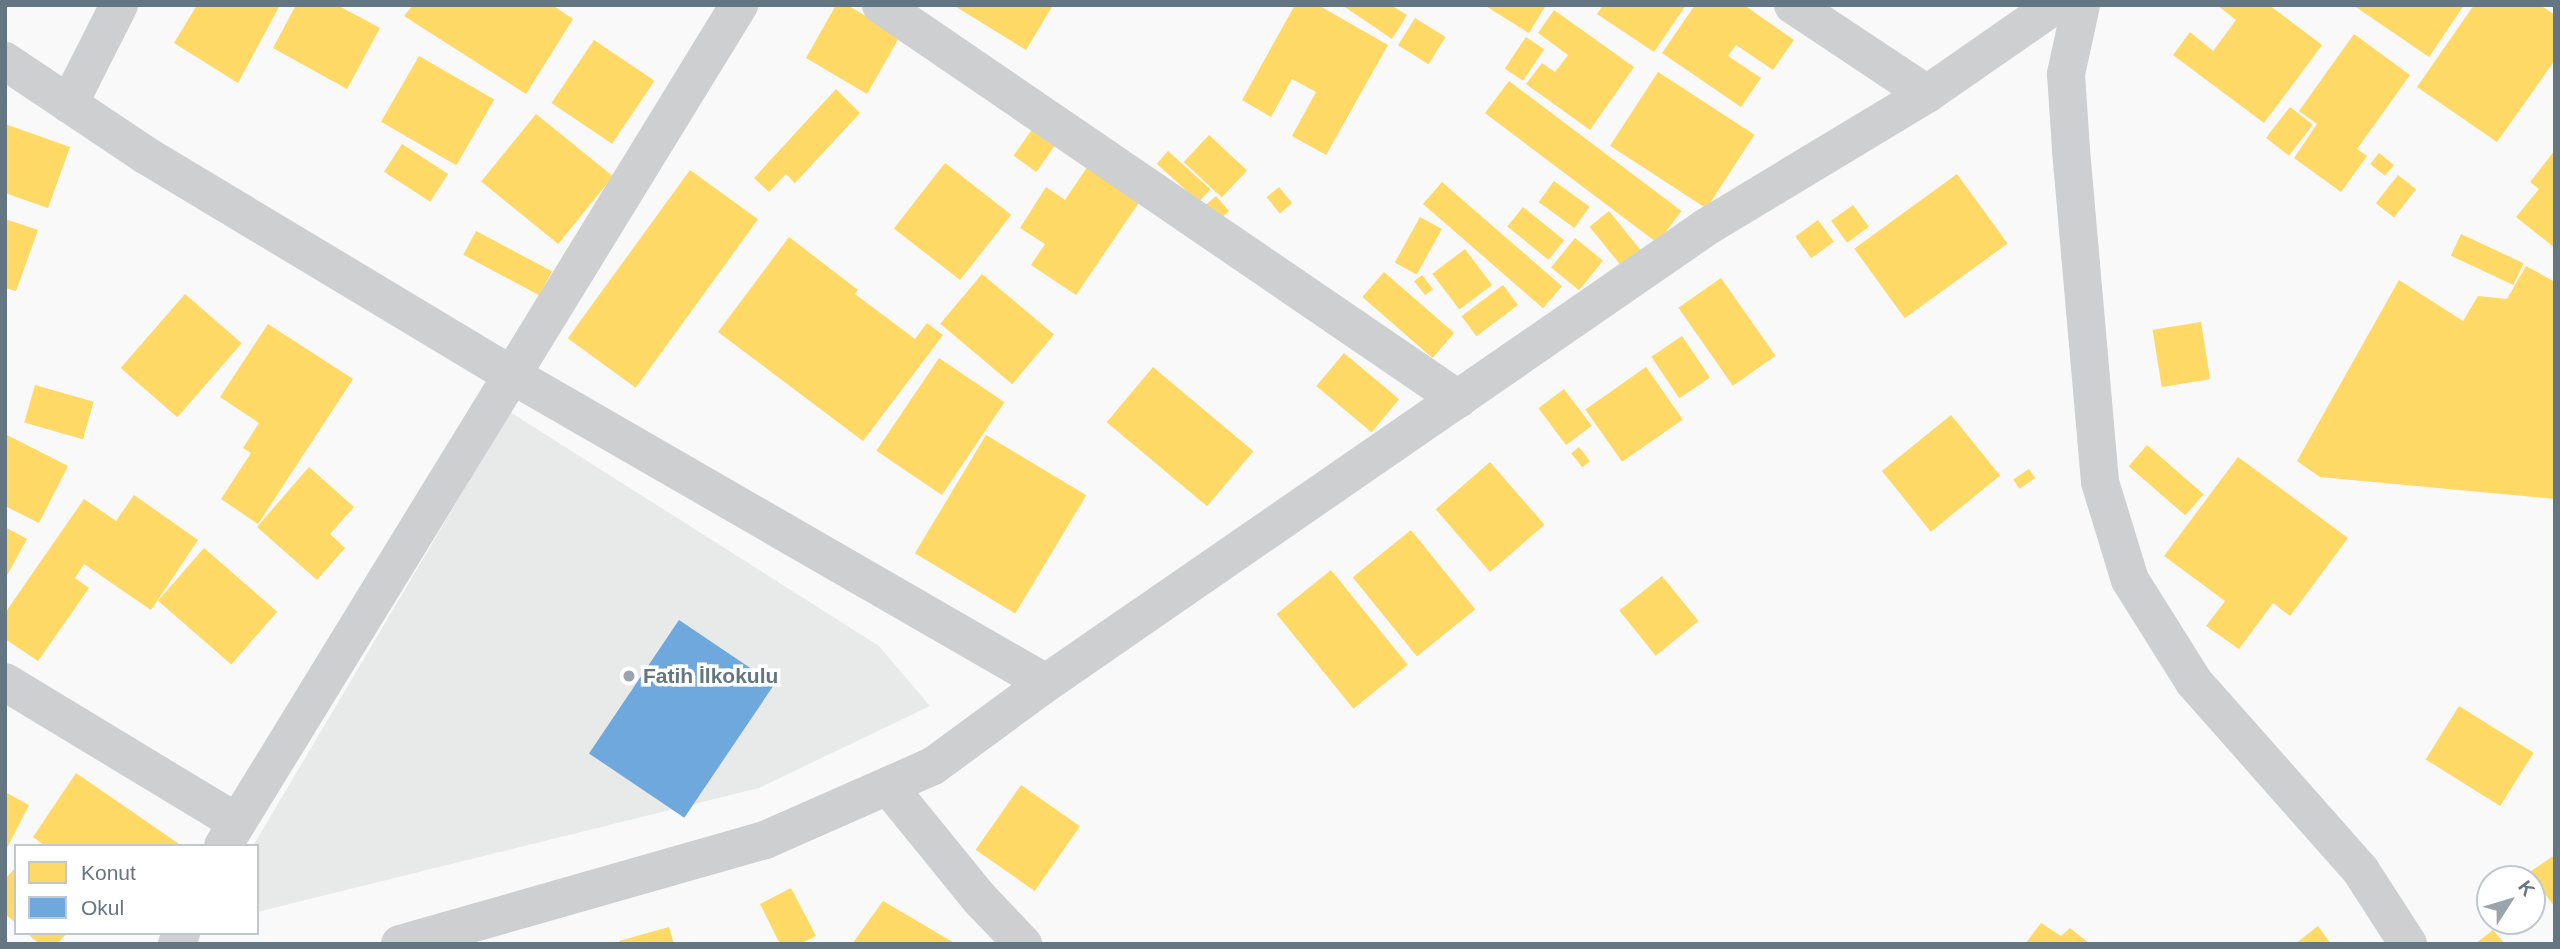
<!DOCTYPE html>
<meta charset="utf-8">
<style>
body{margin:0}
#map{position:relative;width:2560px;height:949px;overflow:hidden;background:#f9f9f9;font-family:Arial,sans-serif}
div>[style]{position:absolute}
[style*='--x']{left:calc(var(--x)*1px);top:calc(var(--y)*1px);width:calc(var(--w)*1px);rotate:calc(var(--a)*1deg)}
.built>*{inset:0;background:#e8e9e9}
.homes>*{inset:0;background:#ffd966;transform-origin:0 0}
.schools>*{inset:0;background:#6fa8dc;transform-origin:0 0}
.minor>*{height:38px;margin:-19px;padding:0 19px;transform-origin:19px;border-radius:19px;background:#cecfd0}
.dots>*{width:19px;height:19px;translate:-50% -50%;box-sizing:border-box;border:4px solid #fff;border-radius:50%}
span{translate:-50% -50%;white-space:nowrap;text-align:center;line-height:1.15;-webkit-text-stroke:7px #fff;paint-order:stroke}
.poi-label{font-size:21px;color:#657683;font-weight:700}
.left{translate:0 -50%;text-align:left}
.frame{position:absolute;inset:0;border:7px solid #657683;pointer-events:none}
.legend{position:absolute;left:14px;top:844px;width:245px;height:91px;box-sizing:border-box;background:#fff;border:2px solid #c1c8cd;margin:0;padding:9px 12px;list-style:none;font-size:21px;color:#657683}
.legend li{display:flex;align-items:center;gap:14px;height:35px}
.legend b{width:35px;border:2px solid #c1c8cd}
.north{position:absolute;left:2476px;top:865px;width:70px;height:70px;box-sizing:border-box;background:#fff;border:2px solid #c1c8cd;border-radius:50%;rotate:53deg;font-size:19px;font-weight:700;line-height:28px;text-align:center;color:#657683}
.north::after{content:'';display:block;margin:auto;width:24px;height:32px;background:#99a4ac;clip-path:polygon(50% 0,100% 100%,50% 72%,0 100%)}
</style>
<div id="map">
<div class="built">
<i style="clip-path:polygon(510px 412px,879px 646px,930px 706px,759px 788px,257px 912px,257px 846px,253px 846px)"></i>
</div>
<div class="homes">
<i style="clip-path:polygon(197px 5px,280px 5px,238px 83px,174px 43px)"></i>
<i style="clip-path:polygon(296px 5px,337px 5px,380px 28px,347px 89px,273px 48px)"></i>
<i style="clip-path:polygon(413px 5px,552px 5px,573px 19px,526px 94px,404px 16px)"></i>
<i style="clip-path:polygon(836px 5px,847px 5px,900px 36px,867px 94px,806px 58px)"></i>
<i style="clip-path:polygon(953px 5px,1053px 5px,1026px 50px)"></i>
<i style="clip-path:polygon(1295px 5px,1318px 5px,1388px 45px,1326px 155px,1292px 136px,1316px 92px,1292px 79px,1271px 117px,1242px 100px)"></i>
<i style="clip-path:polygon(1342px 5px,1391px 5px,1407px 15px,1392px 39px)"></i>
<i style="clip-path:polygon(1484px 5px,1546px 5px,1529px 33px)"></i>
<i style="clip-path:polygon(1603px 5px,1686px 5px,1654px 52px,1597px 14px)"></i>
<i style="clip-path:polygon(1695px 5px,1744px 5px,1794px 40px,1773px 70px,1736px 45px,1728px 56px,1761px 78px,1741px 107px,1662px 53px)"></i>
<i style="clip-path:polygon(2217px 5px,2269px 5px,2322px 45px,2264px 123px,2173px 55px,2190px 32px,2213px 51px,2236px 20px)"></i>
<i style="clip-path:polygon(2353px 5px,2464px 5px,2429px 57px)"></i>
<i style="clip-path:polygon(2474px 5px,2540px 5px,2555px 15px,2555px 60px,2497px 142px,2417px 87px)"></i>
<i style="clip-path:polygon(1554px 10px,1634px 67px,1590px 130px,1526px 84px,1542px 63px,1555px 72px,1568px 55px,1538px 33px)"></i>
<i style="left:1415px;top:18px;width:36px;height:32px;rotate:32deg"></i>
<i style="clip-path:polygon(2354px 34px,2410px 75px,2357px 149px,2367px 156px,2341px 192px,2294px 158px,2317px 124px,2299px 111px)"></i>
<i style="left:1526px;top:37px;width:22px;height:38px;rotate:34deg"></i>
<i style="left:594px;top:40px;width:73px;height:76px;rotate:34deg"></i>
<i style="left:419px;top:56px;width:87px;height:76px;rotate:30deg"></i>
<i style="left:1658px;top:72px;width:115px;height:88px;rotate:33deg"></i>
<i style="left:1509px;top:81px;width:216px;height:40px;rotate:37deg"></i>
<i style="clip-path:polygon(836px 89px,860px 113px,795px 183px,786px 174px,769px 192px,754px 178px)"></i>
<i style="left:2290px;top:107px;width:29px;height:39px;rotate:38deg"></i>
<i style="left:536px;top:114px;width:99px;height:87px;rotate:39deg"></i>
<i style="clip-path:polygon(5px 124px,70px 147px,48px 208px,5px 193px)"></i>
<i style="left:1033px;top:128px;width:28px;height:34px;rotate:35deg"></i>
<i style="left:1209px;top:135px;width:52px;height:37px;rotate:43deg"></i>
<i style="left:402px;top:144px;width:55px;height:33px;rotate:33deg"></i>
<i style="clip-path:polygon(2555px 150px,2555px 248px,2516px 217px,2539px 189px,2530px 182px)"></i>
<i style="left:1168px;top:151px;width:57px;height:17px;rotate:42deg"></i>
<i style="left:2379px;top:153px;width:19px;height:14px;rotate:39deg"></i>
<i style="left:945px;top:163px;width:84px;height:83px;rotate:38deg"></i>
<i style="clip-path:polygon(1088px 166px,1140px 201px,1076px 295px,1031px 265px,1045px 244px,1020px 228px,1046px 187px,1065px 200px)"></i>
<i style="left:690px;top:170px;width:84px;height:208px;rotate:36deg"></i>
<i style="left:1957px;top:174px;width:86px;height:127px;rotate:54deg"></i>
<i style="left:2398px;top:175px;width:23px;height:36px;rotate:38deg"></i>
<i style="left:1554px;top:181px;width:44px;height:26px;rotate:36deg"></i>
<i style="left:1442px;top:182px;width:159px;height:29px;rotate:41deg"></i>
<i style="left:1279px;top:187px;width:21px;height:16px;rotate:51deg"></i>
<i style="left:1216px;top:196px;width:20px;height:16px;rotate:49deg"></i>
<i style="left:1853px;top:205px;width:27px;height:27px;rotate:54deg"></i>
<i style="left:1523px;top:207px;width:53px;height:25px;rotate:39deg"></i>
<i style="left:1609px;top:211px;width:53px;height:25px;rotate:51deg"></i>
<i style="left:1420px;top:217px;width:25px;height:52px;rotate:29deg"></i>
<i style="clip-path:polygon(5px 219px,38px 230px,16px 291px,5px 288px)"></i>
<i style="left:1818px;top:220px;width:27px;height:28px;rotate:54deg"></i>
<i style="left:476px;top:231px;width:86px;height:27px;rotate:28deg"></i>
<i style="left:2461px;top:234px;width:69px;height:24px;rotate:25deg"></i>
<i style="clip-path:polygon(789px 237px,858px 290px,855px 294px,915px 339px,927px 323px,943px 335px,863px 441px,718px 332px)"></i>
<i style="left:1575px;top:238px;width:36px;height:38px;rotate:39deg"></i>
<i style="left:1465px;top:249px;width:45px;height:41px;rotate:53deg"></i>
<i style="clip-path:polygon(2526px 266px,2555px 282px,2555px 499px,2320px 477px,2297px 461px,2399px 280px,2463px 321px,2478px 296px,2507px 299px)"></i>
<i style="left:1384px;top:272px;width:93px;height:33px;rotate:41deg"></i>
<i style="left:982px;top:274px;width:94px;height:65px;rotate:40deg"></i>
<i style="left:1422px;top:275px;width:18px;height:10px;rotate:52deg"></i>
<i style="left:1721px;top:278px;width:95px;height:52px;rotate:55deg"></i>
<i style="left:1503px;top:285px;width:25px;height:52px;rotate:53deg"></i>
<i style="left:185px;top:294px;width:75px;height:98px;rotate:41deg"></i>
<i style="left:2201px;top:322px;width:58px;height:49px;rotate:81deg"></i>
<i style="clip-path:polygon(268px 324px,353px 379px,258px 524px,221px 499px,251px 453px,243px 448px,259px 423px,220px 397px)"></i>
<i style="left:1682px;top:336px;width:50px;height:37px;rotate:56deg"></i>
<i style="left:1344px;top:353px;width:72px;height:43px;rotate:40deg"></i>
<i style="left:939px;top:358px;width:79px;height:112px;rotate:34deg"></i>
<i style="left:1153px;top:367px;width:131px;height:72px;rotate:40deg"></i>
<i style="left:1646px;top:367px;width:64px;height:74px;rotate:55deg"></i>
<i style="left:35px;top:385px;width:61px;height:39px;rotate:16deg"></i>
<i style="left:1564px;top:389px;width:46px;height:32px;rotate:53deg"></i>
<i style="left:1951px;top:415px;width:78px;height:89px;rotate:51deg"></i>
<i style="clip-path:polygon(5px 434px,68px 466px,39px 523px,5px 506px)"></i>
<i style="left:986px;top:435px;width:117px;height:138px;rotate:31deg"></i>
<i style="left:2147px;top:445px;width:75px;height:28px;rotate:41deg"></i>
<i style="left:1579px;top:447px;width:18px;height:10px;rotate:52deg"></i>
<i style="clip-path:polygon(2238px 457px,2348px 538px,2290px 616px,2273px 603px,2239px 649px,2206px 626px,2225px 601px,2164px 556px)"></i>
<i style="left:1490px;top:462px;width:83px;height:72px;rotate:49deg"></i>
<i style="clip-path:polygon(309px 467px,354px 507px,330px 534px,345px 548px,317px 580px,257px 527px)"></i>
<i style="left:2029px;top:469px;width:11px;height:19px;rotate:56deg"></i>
<i style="clip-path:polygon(134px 495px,198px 540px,151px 610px,84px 564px,75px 578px,89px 588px,38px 661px,5px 639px,5px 613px,84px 499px,116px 521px)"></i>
<i style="clip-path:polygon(5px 527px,27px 539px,5px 579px)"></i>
<i style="left:1411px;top:530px;width:102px;height:75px;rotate:51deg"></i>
<i style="left:204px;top:548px;width:97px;height:70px;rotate:41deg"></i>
<i style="left:1331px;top:570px;width:122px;height:70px;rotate:51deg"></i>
<i style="left:1662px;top:576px;width:58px;height:55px;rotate:51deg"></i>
<i style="left:2459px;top:706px;width:88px;height:63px;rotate:32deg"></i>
<i style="clip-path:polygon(76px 773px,182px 846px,45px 846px,33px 837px)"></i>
<i style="left:1021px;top:785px;width:72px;height:79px;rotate:35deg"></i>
<i style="clip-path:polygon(5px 792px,29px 805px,5px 852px)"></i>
<i style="clip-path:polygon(2555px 855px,2555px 907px,2528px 873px)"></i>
<i style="clip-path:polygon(16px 867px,16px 923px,5px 914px,5px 879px)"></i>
<i style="clip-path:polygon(791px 888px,816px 936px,800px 944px,780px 944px,760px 904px)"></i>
<i style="clip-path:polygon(883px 901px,956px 944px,852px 944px)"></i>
<i style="clip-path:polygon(2041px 923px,2061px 936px,2070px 928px,2090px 944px,2025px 944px)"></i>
<i style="clip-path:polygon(2318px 926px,2331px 944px,2295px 944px)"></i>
<i style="clip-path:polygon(669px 927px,674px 944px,620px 944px,619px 941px)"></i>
<i style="clip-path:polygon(2493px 930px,2505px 944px,2475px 944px)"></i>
<i style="clip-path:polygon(27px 933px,67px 933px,57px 944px,39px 944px)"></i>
</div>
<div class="schools">
<i style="left:679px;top:620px;width:115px;height:161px;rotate:34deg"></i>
</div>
<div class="minor">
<i style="--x:881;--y:5;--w:699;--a:34.33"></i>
<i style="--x:1793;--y:5;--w:161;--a:33.6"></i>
<i style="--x:2081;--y:5;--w:71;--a:102.3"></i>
<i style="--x:2066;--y:74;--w:76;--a:86.2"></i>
<i style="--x:2071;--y:150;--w:333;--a:85"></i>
<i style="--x:2100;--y:482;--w:102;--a:73"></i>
<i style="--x:2130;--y:580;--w:120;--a:57.9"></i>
<i style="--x:2194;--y:682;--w:252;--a:48.5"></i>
<i style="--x:2361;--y:871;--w:87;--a:57.2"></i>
<i style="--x:5;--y:61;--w:171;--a:33.8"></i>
<i style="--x:147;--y:156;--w:426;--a:31"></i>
<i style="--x:512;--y:375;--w:616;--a:29.98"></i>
<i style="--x:69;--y:104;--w:111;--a:-63.2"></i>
<i style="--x:5;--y:682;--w:270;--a:31.2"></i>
<i style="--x:888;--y:786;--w:144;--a:50.9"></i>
<i style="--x:979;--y:898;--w:64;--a:46.3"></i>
<i style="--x:223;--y:846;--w:987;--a:-58.47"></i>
<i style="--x:177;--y:944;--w:12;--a:-70"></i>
<i style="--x:400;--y:944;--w:380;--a:-15.9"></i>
<i style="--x:765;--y:840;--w:184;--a:-23.8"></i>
<i style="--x:933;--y:766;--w:140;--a:-36.3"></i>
<i style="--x:1046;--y:683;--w:804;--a:-34.62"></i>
<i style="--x:1708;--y:226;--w:256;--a:-31.1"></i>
<i style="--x:1927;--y:94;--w:156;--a:-34.8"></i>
</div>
<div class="dots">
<i style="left:629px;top:676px;background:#99a4ac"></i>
</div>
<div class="poi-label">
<span class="left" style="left:643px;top:676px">Fatih İlkokulu</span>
</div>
<div class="frame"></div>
<ul class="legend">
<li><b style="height:19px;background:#ffd966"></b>Konut</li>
<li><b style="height:19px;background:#6fa8dc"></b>Okul</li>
</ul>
<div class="north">K</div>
</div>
